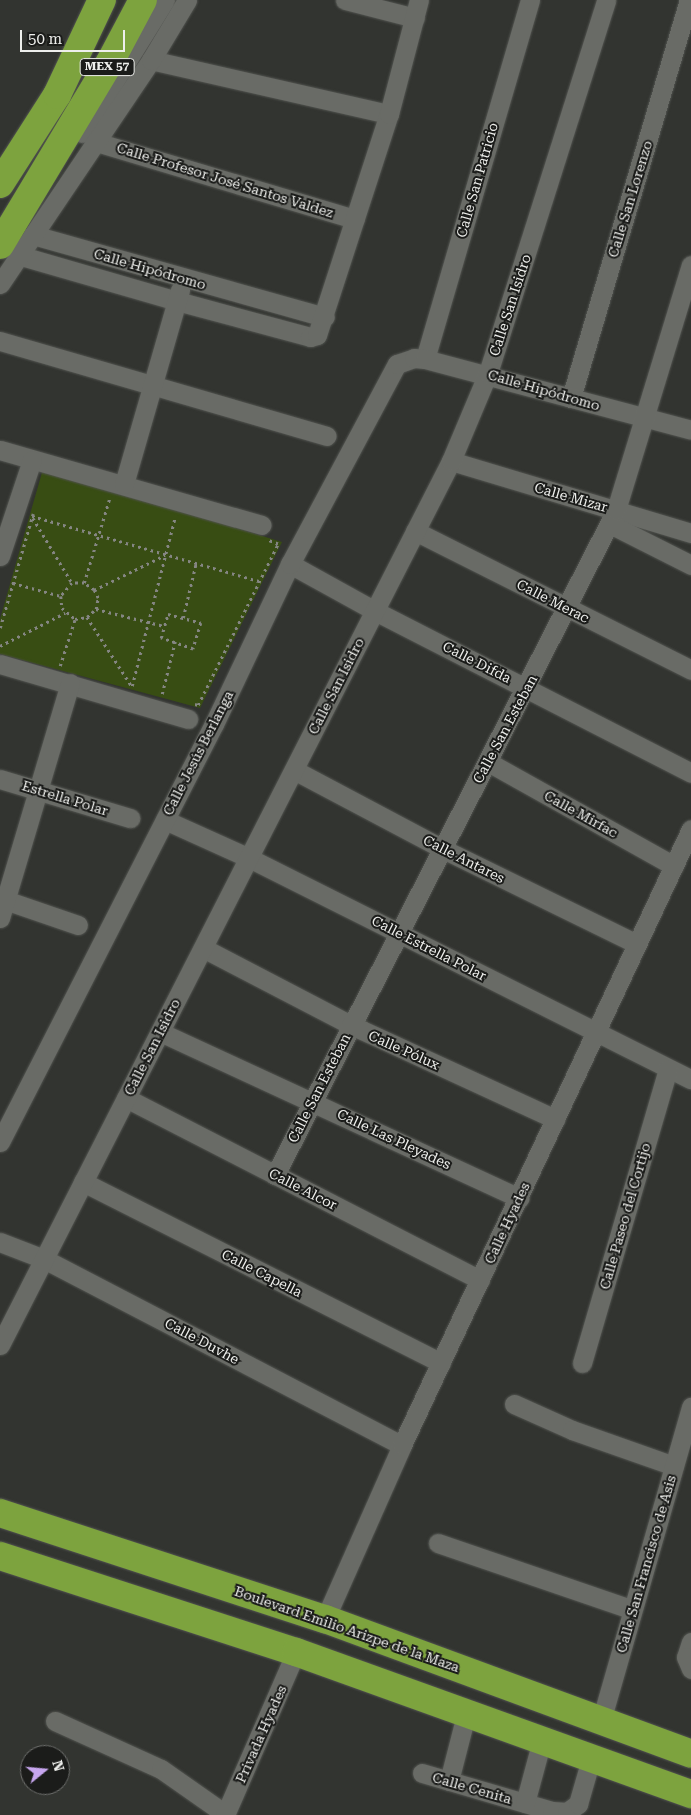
<!DOCTYPE html>
<meta charset="utf-8">
<style>
body{margin:0}
#map{position:relative;width:691px;height:1815px;overflow:hidden;background:#323430;font-family:"Roboto Serif",serif}
div>[style]{position:absolute}
[style*='--x']{left:calc(var(--x)*1px);top:calc(var(--y)*1px);width:calc(var(--w)*1px);rotate:calc(var(--a)*1deg)}
.green>*{inset:0;background:#384d13}
.path>*{height:2.5px;margin-top:-1.25px;transform-origin:0;background:repeating-linear-gradient(90deg,#858683 0 2.5px,transparent 0 6.5px)}
.roads{filter:drop-shadow(0 0 1px #51534f) drop-shadow(0 0 1px #51534f)}
.minor>*{height:19px;margin:-9.5px;padding:0 9.5px;transform-origin:9.5px;border-radius:9.5px;background:#696b66}
.highway>*{height:28px;margin:-14px;padding:0 14px;transform-origin:14px;border-radius:14px;background:#7da33e}
span{translate:-50% -50%;white-space:nowrap;text-align:center;line-height:1.15;-webkit-text-stroke:4px #1b1c1a;paint-order:stroke}
.shield-label span{padding:1px 4px;background:#1b1c1a;border:1px solid;border-radius:4px;-webkit-text-stroke-width:0}
.shield-label{font-size:12px;color:#eeefec;font-weight:700}
.street-label{font-size:14px;color:#eeefec}
.north{position:absolute;left:20px;top:1745px;width:50px;height:50px;box-sizing:border-box;background:#1b1c1a;border:1px solid #6f706e;border-radius:50%;rotate:73deg;font-size:14px;font-weight:700;line-height:20px;text-align:center;color:#eeefec}
.north::after{content:'';display:block;margin:auto;width:18px;height:22px;background:#c7a6ef;clip-path:polygon(50% 0,100% 100%,50% 72%,0 100%)}
.scale{position:absolute;left:20px;top:30px;width:105px;height:22px;box-sizing:border-box;border:2px solid #eeefec;border-top:0;padding-left:6px;font-size:15px;line-height:18px;white-space:nowrap;color:#eeefec;-webkit-text-stroke:4px #1b1c1a;paint-order:stroke}
</style>
<div id="map">
<div class="green">
<i style="clip-path:polygon(43px 469px,282px 542px,200px 708px,0 654px,0 619px)"></i>
</div>
<div class="path">
<i style="--x:32;--y:516;--w:236;--a:16"></i>
<i style="--x:33;--y:518;--w:76;--a:59"></i>
<i style="--x:13;--y:583;--w:50;--a:15.2"></i>
<i style="--x:84;--y:583;--w:90;--a:-73.2"></i>
<i style="--x:94;--y:590;--w:79;--a:-26.2"></i>
<i style="--x:96;--y:609;--w:70;--a:14"></i>
<i style="--x:168;--y:614;--w:34;--a:15"></i>
<i style="--x:201;--y:623;--w:27;--a:107"></i>
<i style="--x:193;--y:649;--w:34;--a:-161"></i>
<i style="--x:161;--y:638;--w:25;--a:-74"></i>
<i style="--x:87;--y:617;--w:81;--a:57.1"></i>
<i style="--x:183;--y:618;--w:57;--a:-76.7"></i>
<i style="--x:0;--y:628;--w:119;--a:-73.9"></i>
<i style="--x:0;--y:646;--w:73;--a:-26.9"></i>
<i style="--x:60;--y:666;--w:49;--a:-72.3"></i>
<i style="--x:75;--y:619;--w:12;--a:-9"></i>
<i style="--x:87;--y:617;--w:12;--a:-42"></i>
<i style="--x:96;--y:609;--w:11;--a:-80"></i>
<i style="--x:98;--y:598;--w:9;--a:-117"></i>
<i style="--x:94;--y:590;--w:12;--a:-145"></i>
<i style="--x:84;--y:583;--w:12;--a:180"></i>
<i style="--x:72;--y:583;--w:17;--a:130"></i>
<i style="--x:61;--y:596;--w:12;--a:85"></i>
<i style="--x:62;--y:608;--w:17;--a:40"></i>
<i style="--x:132;--y:686;--w:174;--a:-75.7"></i>
<i style="--x:162;--y:694;--w:54;--a:-76"></i>
<i style="--x:195;--y:704;--w:3;--a:18"></i>
<i style="--x:198;--y:705;--w:180;--a:-63.6"></i>
<i style="--x:278;--y:544;--w:12;--a:-160"></i>
</div>
<div class="roads">
<div class="minor">
<i style="--x:345;--y:0;--w:72;--a:14.4"></i>
<i style="--x:151;--y:60;--w:244;--a:12.8"></i>
<i style="--x:82;--y:133;--w:157;--a:-58"></i>
<i style="--x:96;--y:142;--w:270;--a:16.6"></i>
<i style="--x:33;--y:235;--w:303;--a:15.7"></i>
<i style="--x:18;--y:255;--w:166;--a:16.1"></i>
<i style="--x:177;--y:301;--w:138;--a:15.1"></i>
<i style="--x:310;--y:337;--w:7;--a:-16"></i>
<i style="--x:317;--y:335;--w:232;--a:-72"></i>
<i style="--x:389;--y:114;--w:118;--a:-75.3"></i>
<i style="--x:0;--y:284;--w:270;--a:-56"></i>
<i style="--x:151;--y:60;--w:70;--a:-59"></i>
<i style="--x:0;--y:341;--w:340;--a:16.2"></i>
<i style="--x:425;--y:359;--w:374;--a:-73.7"></i>
<i style="--x:571;--y:398;--w:415;--a:-73.5"></i>
<i style="--x:0;--y:450;--w:272;--a:16"></i>
<i style="--x:451;--y:461;--w:251;--a:16.7"></i>
<i style="--x:124;--y:484;--w:202;--a:-73.9"></i>
<i style="--x:610;--y:524;--w:91;--a:26.8"></i>
<i style="--x:415;--y:531;--w:309;--a:26.7"></i>
<i style="--x:0;--y:556;--w:101;--a:-71.6"></i>
<i style="--x:290;--y:564;--w:97;--a:28.9"></i>
<i style="--x:375;--y:611;--w:355;--a:27.1"></i>
<i style="--x:0;--y:664;--w:196;--a:16.3"></i>
<i style="--x:488;--y:762;--w:213;--a:29.2"></i>
<i style="--x:294;--y:770;--w:169;--a:27.9"></i>
<i style="--x:443;--y:849;--w:216;--a:26.1"></i>
<i style="--x:0;--y:779;--w:136;--a:16.7"></i>
<i style="--x:165;--y:820;--w:92;--a:24.3"></i>
<i style="--x:249;--y:858;--w:494;--a:26.6"></i>
<i style="--x:5;--y:900;--w:77;--a:18.9"></i>
<i style="--x:0;--y:918;--w:245;--a:-73.4"></i>
<i style="--x:203;--y:948;--w:167;--a:27.5"></i>
<i style="--x:351;--y:1025;--w:225;--a:24.7"></i>
<i style="--x:160;--y:1032;--w:396;--a:24.8"></i>
<i style="--x:126;--y:1098;--w:398;--a:27.2"></i>
<i style="--x:0;--y:1142;--w:470;--a:-62.9"></i>
<i style="--x:214;--y:724;--w:177;--a:-64.6"></i>
<i style="--x:290;--y:564;--w:227;--a:-61.9"></i>
<i style="--x:397;--y:364;--w:18;--a:-19"></i>
<i style="--x:414;--y:358;--w:11;--a:5"></i>
<i style="--x:425;--y:359;--w:275;--a:14.9"></i>
<i style="--x:275;--y:1175;--w:747;--a:-62.85"></i>
<i style="--x:616;--y:510;--w:256;--a:-73"></i>
<i style="--x:83;--y:1182;--w:401;--a:26.8"></i>
<i style="--x:0;--y:1242;--w:47;--a:21.1"></i>
<i style="--x:44;--y:1259;--w:403;--a:27.5"></i>
<i style="--x:0;--y:1345;--w:992;--a:-62.97"></i>
<i style="--x:451;--y:461;--w:95;--a:-67.2"></i>
<i style="--x:488;--y:373;--w:391;--a:-72.4"></i>
<i style="--x:582;--y:1363;--w:306;--a:-73.7"></i>
<i style="--x:514;--y:1404;--w:64;--a:24.1"></i>
<i style="--x:572;--y:1430;--w:108;--a:19.4"></i>
<i style="--x:438;--y:1543;--w:204;--a:18.9"></i>
<i style="--x:325;--y:1619;--w:190;--a:-66.1"></i>
<i style="--x:402;--y:1445;--w:680;--a:-64.87"></i>
<i style="--x:691;--y:1642;--w:16;--a:108"></i>
<i style="--x:686;--y:1657;--w:13;--a:67"></i>
<i style="--x:55;--y:1721;--w:116;--a:24.4"></i>
<i style="--x:161;--y:1769;--w:78;--a:35.1"></i>
<i style="--x:601;--y:1721;--w:327;--a:-74"></i>
<i style="--x:422;--y:1773;--w:135;--a:16.3"></i>
<i style="--x:552;--y:1811;--w:15;--a:4"></i>
<i style="--x:567;--y:1812;--w:14;--a:-36"></i>
<i style="--x:578;--y:1804;--w:47;--a:-73.9"></i>
<i style="--x:449;--y:1781;--w:68;--a:-75.6"></i>
<i style="--x:525;--y:1803;--w:65;--a:-74.9"></i>
<i style="--x:225;--y:1815;--w:178;--a:-66.5"></i>
</div>
<div class="highway">
<i style="--x:0;--y:184;--w:106;--a:-57.4"></i>
<i style="--x:57;--y:95;--w:105;--a:-64.7"></i>
<i style="--x:0;--y:245;--w:214;--a:-59"></i>
<i style="--x:110;--y:62;--w:70;--a:-62"></i>
<i style="--x:0;--y:1513;--w:342;--a:18.1"></i>
<i style="--x:325;--y:1619;--w:390;--a:20.2"></i>
<i style="--x:0;--y:1556;--w:311;--a:18"></i>
<i style="--x:296;--y:1652;--w:420;--a:19.8"></i>
</div>
</div>
<div class="shield-label">
<span style="left:107px;top:67px">MEX 57</span>
</div>
<div class="street-label">
<span style="left:225px;top:180px;rotate:17deg">Calle Profesor José Santos Valdez</span>
<span style="left:477px;top:180px;rotate:-74deg">Calle San Patricio</span>
<span style="left:630px;top:199px;rotate:-73deg">Calle San Lorenzo</span>
<span style="left:150px;top:269px;rotate:16deg">Calle Hipódromo</span>
<span style="left:510px;top:305px;rotate:-72deg">Calle San Isidro</span>
<span style="left:544px;top:390px;rotate:16deg">Calle Hipódromo</span>
<span style="left:571px;top:497px;rotate:16deg">Calle Mizar</span>
<span style="left:553px;top:601px;rotate:27deg">Calle Merac</span>
<span style="left:477px;top:662px;rotate:27deg">Calle Difda</span>
<span style="left:336px;top:686px;rotate:-63deg">Calle San Isidro</span>
<span style="left:505px;top:729px;rotate:-62deg">Calle San Esteban</span>
<span style="left:198px;top:753px;rotate:-63deg">Calle Jesús Berlanga</span>
<span style="left:65px;top:798px;rotate:17deg">Estrella Polar</span>
<span style="left:581px;top:814px;rotate:29deg">Calle Mirfac</span>
<span style="left:464px;top:859px;rotate:27deg">Calle Antares</span>
<span style="left:429px;top:948px;rotate:27deg">Calle Estrella Polar</span>
<span style="left:152px;top:1047px;rotate:-63deg">Calle San Isidro</span>
<span style="left:404px;top:1050px;rotate:24deg">Calle Pólux</span>
<span style="left:319px;top:1088px;rotate:-63deg">Calle San Esteban</span>
<span style="left:394px;top:1139px;rotate:25deg">Calle Las Pleyades</span>
<span style="left:303px;top:1189px;rotate:27deg">Calle Alcor</span>
<span style="left:625px;top:1216px;rotate:-74deg">Calle Paseo del Cortijo</span>
<span style="left:507px;top:1223px;rotate:-65deg">Calle Hyades</span>
<span style="left:262px;top:1273px;rotate:27deg">Calle Capella</span>
<span style="left:202px;top:1341px;rotate:28deg">Calle Duvhe</span>
<span style="left:646px;top:1564px;rotate:-74deg">Calle San Francisco de Asis</span>
<span style="left:347px;top:1629px;rotate:19deg">Boulevard Emilio Arizpe de la Maza</span>
<span style="left:261px;top:1734px;rotate:-66deg">Privada Hyades</span>
<span style="left:472px;top:1788px;rotate:16deg">Calle Cenita</span>
</div>
<div class="north">N</div>
<div class="scale">50 m</div>
</div>
